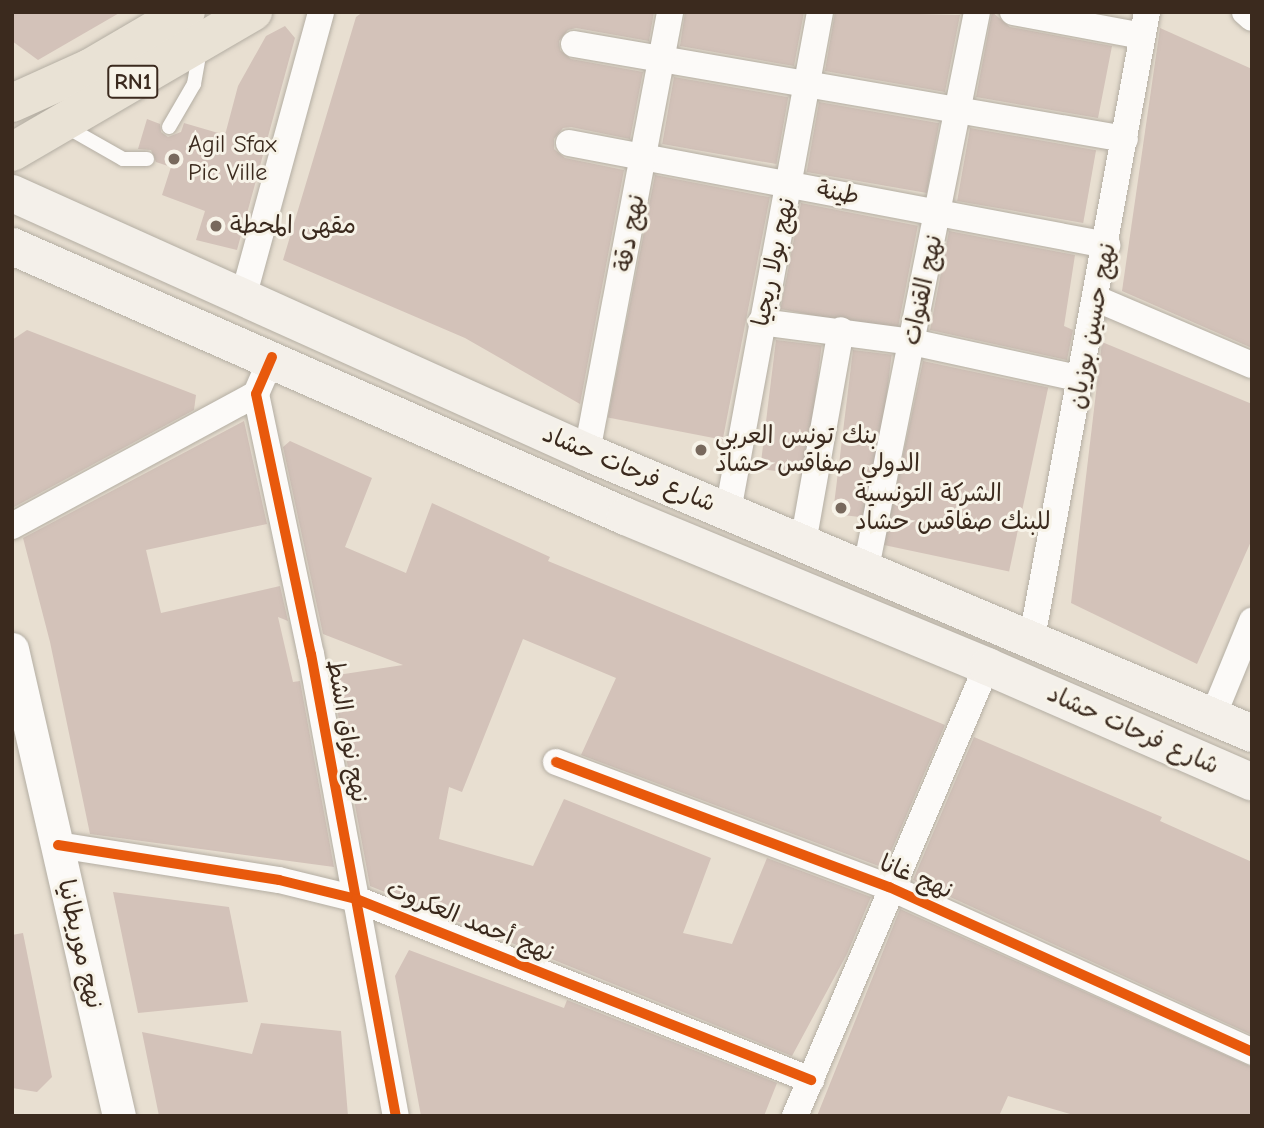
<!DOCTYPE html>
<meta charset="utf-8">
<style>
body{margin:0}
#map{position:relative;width:1264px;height:1128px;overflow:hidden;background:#e8dfd1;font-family:"Comic Neue","Playpen Sans Arabic",sans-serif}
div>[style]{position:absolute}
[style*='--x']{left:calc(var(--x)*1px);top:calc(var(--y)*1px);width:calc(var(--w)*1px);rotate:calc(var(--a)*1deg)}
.building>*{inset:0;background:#d3c2b9;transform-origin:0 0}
.roads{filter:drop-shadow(0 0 2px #b4aea3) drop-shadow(0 0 2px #b4aea3)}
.service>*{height:14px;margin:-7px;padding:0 7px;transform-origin:7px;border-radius:7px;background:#fcfaf8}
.minor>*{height:26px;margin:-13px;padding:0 13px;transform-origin:13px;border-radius:13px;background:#fcfaf8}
.tertiary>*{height:33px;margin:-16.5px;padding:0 16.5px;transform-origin:16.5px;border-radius:16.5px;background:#fcfaf8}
.secondary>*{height:37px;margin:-18.5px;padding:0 18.5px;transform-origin:18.5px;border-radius:18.5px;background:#f4f0ea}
.primary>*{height:38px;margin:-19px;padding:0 19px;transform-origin:19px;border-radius:19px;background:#e9e2d5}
.cycleway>*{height:10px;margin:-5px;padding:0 5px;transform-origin:5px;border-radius:5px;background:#e8590c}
.dots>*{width:19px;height:19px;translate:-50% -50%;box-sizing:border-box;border:4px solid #f7f3e8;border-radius:50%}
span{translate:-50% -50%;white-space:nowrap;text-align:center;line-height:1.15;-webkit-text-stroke:6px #f7f3e8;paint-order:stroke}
.shield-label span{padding:2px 5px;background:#f7f3e8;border:2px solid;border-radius:5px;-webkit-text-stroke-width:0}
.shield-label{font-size:23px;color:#3b2a1e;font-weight:700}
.poi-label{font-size:24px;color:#3b2a1e}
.left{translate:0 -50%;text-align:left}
.street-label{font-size:24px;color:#3b2a1e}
.frame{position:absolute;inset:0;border:14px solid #3b2a1e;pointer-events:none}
</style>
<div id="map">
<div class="building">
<i style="clip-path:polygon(12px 12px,121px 12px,38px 60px,12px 41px)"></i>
<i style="clip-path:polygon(363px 12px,654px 12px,649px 41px,576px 28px,568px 30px,559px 41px,560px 50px,571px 59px,643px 72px,630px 139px,571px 127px,563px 128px,554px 139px,554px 149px,565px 158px,624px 170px,580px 404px,465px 338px,283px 260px,356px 17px)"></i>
<i style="clip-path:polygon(685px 12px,804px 12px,794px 66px,680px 46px)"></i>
<i style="clip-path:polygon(835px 12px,960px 15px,945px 92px,825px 71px)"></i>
<i style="clip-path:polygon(992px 12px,1010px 27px,1112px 46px,1098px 118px,976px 97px)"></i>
<i style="clip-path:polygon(285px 26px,295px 38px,237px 250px,196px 240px,205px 211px,162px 195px,171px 167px,156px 162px,151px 150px,138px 149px,147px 119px,160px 124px,161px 132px,168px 137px,181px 132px,184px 123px,225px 135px,238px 86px,266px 36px)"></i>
<i style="clip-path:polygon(1160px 28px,1252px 69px,1252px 348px,1122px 291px)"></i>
<i style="left:674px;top:77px;width:116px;height:68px;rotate:10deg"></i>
<i style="left:819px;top:102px;width:122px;height:71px;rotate:10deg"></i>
<i style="left:970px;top:128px;width:128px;height:74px;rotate:10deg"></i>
<i style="left:655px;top:175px;width:117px;height:247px;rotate:11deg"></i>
<i style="left:801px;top:203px;width:119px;height:108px;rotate:11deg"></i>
<i style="clip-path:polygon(949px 231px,1075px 255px,1064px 326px,1073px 330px,1067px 360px,930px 330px)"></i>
<i style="clip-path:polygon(27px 330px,196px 395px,194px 410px,14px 507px,12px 340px)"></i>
<i style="left:776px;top:340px;width:46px;height:130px;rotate:7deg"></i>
<i style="clip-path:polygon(1102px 342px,1252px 404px,1252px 539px,1197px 664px,1071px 603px)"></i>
<i style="left:853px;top:350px;width:39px;height:165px;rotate:7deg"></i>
<i style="left:923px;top:361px;width:128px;height:188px;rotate:12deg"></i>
<i style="clip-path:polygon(244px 421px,267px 524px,146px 550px,161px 613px,280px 586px,288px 621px,278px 617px,293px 682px,300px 681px,334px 867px,90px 834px,50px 642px,23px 538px)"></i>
<i style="clip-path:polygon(290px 441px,372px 478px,345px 547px,406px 573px,432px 503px,550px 557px,548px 561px,945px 725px,884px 868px,581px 755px,616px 678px,523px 639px,462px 792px,449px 787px,439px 839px,533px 866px,564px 799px,711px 858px,683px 933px,732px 944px,767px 858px,871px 897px,847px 954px,792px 1056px,370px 886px,331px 676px,403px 665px,323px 634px,283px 447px)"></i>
<i style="clip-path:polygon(974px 737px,1162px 817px,1160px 821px,1252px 862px,1252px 1035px,913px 880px)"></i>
<i style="clip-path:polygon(113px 892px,229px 907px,248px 1002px,138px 1013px)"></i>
<i style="clip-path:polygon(900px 909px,1252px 1067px,1252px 1116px,1077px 1116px,1008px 1096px,999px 1116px,817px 1116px)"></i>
<i style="clip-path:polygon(23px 933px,52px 1077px,37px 1092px,12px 1088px,12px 935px)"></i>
<i style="clip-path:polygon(409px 950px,564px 1008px,567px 1000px,777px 1083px,764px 1116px,421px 1116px,395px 976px)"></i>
<i style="clip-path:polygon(261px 1023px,341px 1031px,348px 1116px,159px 1116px,142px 1032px,252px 1054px)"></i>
</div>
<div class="roads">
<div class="service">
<i style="--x:65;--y:126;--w:67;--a:29.6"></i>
<i style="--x:123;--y:159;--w:24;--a:0"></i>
<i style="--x:169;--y:127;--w:50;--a:-59.8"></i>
<i style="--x:194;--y:84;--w:36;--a:-80"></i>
</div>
<div class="minor">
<i style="--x:1013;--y:12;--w:131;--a:10.5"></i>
<i style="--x:1245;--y:12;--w:9;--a:41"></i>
<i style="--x:574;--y:44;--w:559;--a:9.78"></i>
<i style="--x:569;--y:143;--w:548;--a:10.74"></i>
<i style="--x:244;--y:294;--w:292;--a:-74.7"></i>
<i style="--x:1097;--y:299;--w:168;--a:23.1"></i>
<i style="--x:761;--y:322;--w:152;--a:7.5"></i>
<i style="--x:912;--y:342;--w:174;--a:12.3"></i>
<i style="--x:272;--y:357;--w:40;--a:113.4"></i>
<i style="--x:256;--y:394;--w:266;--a:78.1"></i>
<i style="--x:311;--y:654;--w:470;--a:79.6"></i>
<i style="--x:587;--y:452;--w:448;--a:-79.3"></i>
<i style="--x:728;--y:511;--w:507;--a:-79.55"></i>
<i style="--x:12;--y:526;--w:277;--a:-28.4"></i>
<i style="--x:803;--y:543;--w:216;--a:-79.9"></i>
<i style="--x:866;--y:568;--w:567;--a:-78.71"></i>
<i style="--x:1032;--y:638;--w:636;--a:-79.59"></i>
<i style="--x:1213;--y:716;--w:103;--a:-67.7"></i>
<i style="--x:556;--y:762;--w:356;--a:20.6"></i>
<i style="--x:889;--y:887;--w:399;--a:24.4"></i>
<i style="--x:58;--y:845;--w:224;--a:9"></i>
<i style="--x:279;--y:880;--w:79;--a:13.9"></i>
<i style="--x:356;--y:899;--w:490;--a:21.7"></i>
<i style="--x:795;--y:1116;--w:489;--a:-66.9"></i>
</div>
<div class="tertiary">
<i style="--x:12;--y:649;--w:479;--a:77.1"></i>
</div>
<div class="secondary">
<i style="--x:12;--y:193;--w:631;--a:24.25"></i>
<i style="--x:587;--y:452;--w:722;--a:22.91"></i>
<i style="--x:12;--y:246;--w:670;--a:23.77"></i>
<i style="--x:625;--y:516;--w:392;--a:22.5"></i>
<i style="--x:987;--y:666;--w:289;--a:23.6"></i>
</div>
<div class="primary">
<i style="--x:12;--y:103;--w:85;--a:-24.2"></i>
<i style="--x:90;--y:68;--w:111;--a:-30.3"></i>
<i style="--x:12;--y:152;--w:279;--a:-30.2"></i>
</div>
</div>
<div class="cycleway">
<i style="--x:272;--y:357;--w:40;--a:113.4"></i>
<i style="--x:256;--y:394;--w:266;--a:78.1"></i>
<i style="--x:311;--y:654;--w:470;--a:79.6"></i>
<i style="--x:556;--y:762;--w:356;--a:20.6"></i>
<i style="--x:889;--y:887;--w:399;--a:24.4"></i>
<i style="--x:58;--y:845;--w:224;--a:9"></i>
<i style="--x:279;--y:880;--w:79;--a:13.9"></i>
<i style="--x:356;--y:899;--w:490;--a:21.7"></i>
</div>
<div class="dots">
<i style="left:174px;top:159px;background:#78695d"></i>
<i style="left:216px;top:226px;background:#78695d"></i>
<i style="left:701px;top:450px;background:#78695d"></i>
<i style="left:841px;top:508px;background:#78695d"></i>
</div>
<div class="shield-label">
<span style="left:133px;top:82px">RN1</span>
</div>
<div class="poi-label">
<span class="left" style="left:188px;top:159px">Agil Sfax<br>Pic Ville</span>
<span class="left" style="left:230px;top:226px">مقهى المحطة</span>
<span class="left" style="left:715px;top:450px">بنك تونس العربي<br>الدولي صفاقس حشاد</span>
<span class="left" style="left:855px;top:508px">الشركة التونسية<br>للبنك صفاقس حشاد</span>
</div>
<div class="street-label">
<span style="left:838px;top:193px;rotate:11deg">طينة</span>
<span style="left:630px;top:233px;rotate:-80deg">نهج دقة</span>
<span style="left:774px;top:262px;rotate:-78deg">نهج بولا ريجيا</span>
<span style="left:923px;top:290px;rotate:-78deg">نهج القنوات</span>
<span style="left:1092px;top:326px;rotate:-79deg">نهج حسين بوزيان</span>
<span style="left:629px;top:469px;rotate:23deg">شارع فرحات حشاد</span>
<span style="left:1133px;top:730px;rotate:24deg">شارع فرحات حشاد</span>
<span style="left:347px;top:731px;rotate:80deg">نهج نواق الشط</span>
<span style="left:916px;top:877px;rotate:23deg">نهج غانا</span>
<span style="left:470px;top:921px;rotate:22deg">نهج أحمد العكروت</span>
<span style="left:80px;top:944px;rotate:77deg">نهج موريطانيا</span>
</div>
<div class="frame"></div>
</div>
